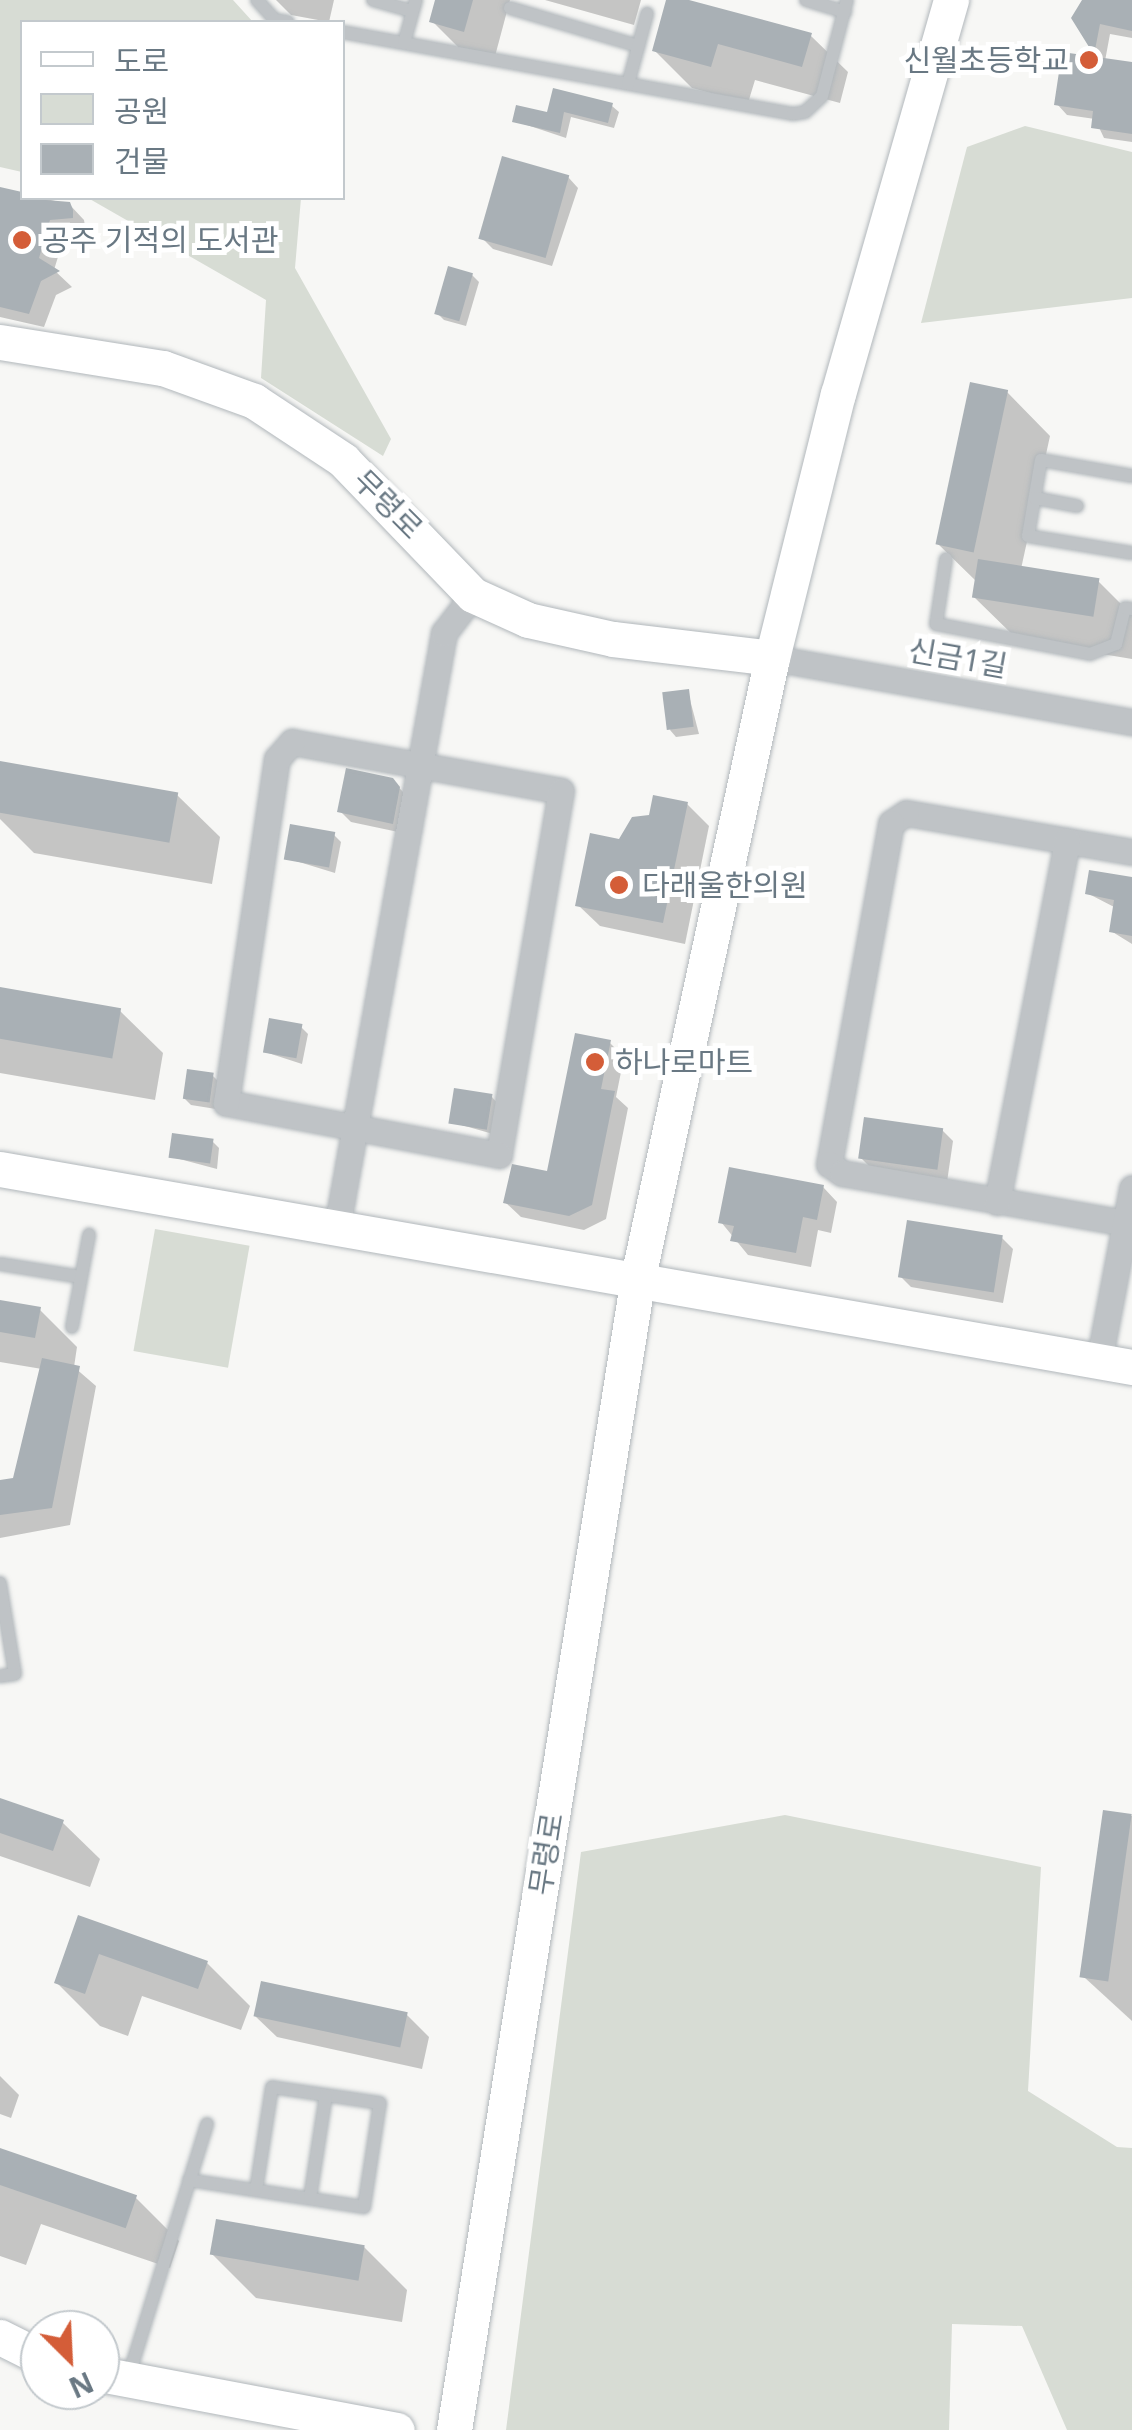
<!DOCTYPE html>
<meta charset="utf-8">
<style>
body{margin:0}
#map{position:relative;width:1132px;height:2430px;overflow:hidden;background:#f7f7f5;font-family:"Noto Sans","Noto Sans KR",sans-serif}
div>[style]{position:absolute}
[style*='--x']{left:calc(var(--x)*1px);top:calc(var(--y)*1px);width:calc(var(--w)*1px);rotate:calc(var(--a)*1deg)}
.green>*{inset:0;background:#d7dcd4;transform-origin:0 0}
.shadow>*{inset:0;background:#0003}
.building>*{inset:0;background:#a9b0b5;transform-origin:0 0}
.roads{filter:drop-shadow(0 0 2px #b1b7bb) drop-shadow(0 0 2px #b1b7bb)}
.lane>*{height:12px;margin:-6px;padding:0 6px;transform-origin:6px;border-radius:6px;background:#bfc3c6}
.street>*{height:25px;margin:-12.5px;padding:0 12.5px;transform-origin:12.5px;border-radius:12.5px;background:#bfc3c6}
.secondary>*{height:35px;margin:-17.5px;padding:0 17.5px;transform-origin:17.5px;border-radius:17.5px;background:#fff}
.dots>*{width:28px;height:28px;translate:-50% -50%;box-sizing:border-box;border:5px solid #fff;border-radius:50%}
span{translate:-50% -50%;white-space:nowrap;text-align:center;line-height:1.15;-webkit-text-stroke:10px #fff;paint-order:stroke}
.poi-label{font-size:30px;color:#697883}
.right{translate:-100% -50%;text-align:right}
.left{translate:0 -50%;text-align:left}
.street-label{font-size:30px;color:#697883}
.legend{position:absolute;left:20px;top:20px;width:325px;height:180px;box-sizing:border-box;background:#fff;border:2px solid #c3c9cd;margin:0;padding:12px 18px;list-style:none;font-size:30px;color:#697883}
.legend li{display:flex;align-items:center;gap:20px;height:50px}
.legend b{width:50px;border:2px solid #c3c9cd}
.north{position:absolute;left:20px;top:2310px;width:100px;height:100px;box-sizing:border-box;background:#fff;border:2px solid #c3c9cd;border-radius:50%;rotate:156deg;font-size:28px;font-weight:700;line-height:40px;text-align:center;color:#697883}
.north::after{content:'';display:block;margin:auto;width:35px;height:45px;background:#d45d38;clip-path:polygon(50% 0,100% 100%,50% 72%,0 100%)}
</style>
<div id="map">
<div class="green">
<i style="clip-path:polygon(0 0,233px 0,253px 22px,22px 22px,22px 172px,0 167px)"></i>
<i style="clip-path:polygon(1025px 126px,1132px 152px,1132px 298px,921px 323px,967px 147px)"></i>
<i style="clip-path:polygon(88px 198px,301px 198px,295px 268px,391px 439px,383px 456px,261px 378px,266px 300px)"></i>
<i style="left:155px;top:1229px;width:96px;height:124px;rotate:10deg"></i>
<i style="clip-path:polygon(785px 1815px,1041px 1867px,1028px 2091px,1117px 2147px,1132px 2148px,1132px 2430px,1067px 2430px,1022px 2326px,952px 2324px,949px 2430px,506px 2430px,581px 1852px)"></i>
</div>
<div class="shadow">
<i style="clip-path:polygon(276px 0,334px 0,329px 22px,291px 15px)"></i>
<i style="clip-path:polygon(438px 0,510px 0,494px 60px,462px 51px,432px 21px)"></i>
<i style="clip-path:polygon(545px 0,641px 0,634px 25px)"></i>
<i style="clip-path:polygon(669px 0,810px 35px,848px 72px,840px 103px,755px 80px,748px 103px,692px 88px,655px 51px)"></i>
<i style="clip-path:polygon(1084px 0,1132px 0,1132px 38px,1110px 34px,1105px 61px,1132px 65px,1132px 142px,1104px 138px,1095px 119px,1067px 115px,1057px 104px,1103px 60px,1075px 19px)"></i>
<i style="clip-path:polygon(555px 91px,612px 106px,619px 112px,614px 128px,571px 117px,566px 138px,515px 121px,549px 115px)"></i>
<i style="clip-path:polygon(568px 177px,578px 188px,552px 266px,493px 249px,482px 238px)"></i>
<i style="clip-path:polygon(0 189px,69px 204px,84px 220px,86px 232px,65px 234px,54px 270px,72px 287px,56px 295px,44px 327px,0 317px)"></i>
<i style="clip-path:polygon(472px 275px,479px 282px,466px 326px,444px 320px,437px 313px)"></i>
<i style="clip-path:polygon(1007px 392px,1050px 436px,1021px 569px,1098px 581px,1132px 615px,1132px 659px,1018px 640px,974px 597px,977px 582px,937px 543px)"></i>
<i style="clip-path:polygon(688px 692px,699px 734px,676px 737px,670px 730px)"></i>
<i style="clip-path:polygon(0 763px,176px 794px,220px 837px,212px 884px,34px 853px,0 819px)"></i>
<i style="clip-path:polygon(392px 780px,403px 792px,403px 833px,351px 822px,340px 811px)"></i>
<i style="clip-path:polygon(687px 804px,709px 826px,685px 944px,600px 926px,578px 905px,621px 842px)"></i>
<i style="clip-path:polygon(334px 835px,341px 842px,335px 873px,286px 858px)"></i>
<i style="clip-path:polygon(1132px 879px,1132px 944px,1111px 931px,1116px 908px,1087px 893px)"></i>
<i style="clip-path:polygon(0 989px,119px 1010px,163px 1053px,155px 1100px,0 1073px)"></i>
<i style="clip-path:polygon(301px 1027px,308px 1034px,302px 1064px,265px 1052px)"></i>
<i style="clip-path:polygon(609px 1042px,624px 1057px,616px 1097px,628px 1108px,606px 1219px,584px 1230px,521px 1217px,506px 1203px,549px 1174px)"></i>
<i style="clip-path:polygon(213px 1076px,220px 1083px,216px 1109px,191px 1105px,184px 1098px)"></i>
<i style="clip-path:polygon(492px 1097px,498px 1104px,493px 1134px,451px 1122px)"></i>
<i style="clip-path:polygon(942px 1130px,953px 1141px,947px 1182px,872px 1169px,861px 1158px)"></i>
<i style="clip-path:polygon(212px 1141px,219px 1148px,217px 1169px,172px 1157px)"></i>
<i style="clip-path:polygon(823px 1187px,837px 1202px,831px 1233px,818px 1230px,811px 1267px,748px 1255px,721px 1222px)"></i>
<i style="clip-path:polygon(1002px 1238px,1013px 1249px,1003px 1303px,911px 1287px,900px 1276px)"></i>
<i style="clip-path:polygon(0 1303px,40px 1310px,77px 1347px,74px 1367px,96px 1386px,70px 1525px,0 1538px,0 1483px,15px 1480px,42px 1369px,0 1362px)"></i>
<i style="clip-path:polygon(0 1800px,62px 1822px,100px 1859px,90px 1887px,0 1856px)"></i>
<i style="clip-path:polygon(1105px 1813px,1132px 1816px,1132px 2021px,1084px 1977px)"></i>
<i style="clip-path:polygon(80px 1918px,207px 1963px,250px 2006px,241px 2030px,142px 1996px,128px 2036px,100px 2026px,57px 1983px)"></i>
<i style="clip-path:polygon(407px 2015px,429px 2037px,422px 2069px,277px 2037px,255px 2016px)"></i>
<i style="clip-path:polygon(0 2076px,19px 2095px,11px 2118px,0 2114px)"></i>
<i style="clip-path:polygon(0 2150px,136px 2198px,179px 2241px,170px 2268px,41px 2224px,26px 2265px,0 2256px)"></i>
<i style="clip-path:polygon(364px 2247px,407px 2290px,402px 2322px,256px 2298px,212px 2254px)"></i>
</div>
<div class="building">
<i style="clip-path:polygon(435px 0,473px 0,464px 32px,429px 22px)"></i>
<i style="clip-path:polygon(666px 0,689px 0,812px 33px,802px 67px,718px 44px,711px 67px,652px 51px)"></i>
<i style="clip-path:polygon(1082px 0,1132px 0,1132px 31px,1100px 24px,1094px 55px,1071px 18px)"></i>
<i style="clip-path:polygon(1062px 52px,1132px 62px,1132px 134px,1091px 128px,1093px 111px,1054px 105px)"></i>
<i style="clip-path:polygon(553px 88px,613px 103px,608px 123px,564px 112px,560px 133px,512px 122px,516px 105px,547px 112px)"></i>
<i style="left:502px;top:156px;width:70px;height:86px;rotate:16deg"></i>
<i style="clip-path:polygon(0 187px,22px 192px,22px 198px,70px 202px,73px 210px,73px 218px,50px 220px,39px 258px,60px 271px,41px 281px,29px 314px,0 307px)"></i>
<i style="left:448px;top:266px;width:26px;height:50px;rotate:16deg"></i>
<i style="left:970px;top:382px;width:39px;height:166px;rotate:12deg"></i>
<i style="left:978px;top:559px;width:123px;height:39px;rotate:9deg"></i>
<i style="left:689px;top:689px;width:38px;height:27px;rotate:83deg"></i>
<i style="left:0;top:761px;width:181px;height:51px;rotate:10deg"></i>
<i style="clip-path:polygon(346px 768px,393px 778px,400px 787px,393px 824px,337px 812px)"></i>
<i style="clip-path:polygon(653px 795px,688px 802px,663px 923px,575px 906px,590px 833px,619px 839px,632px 817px,649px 815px)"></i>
<i style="left:290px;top:824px;width:46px;height:36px;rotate:10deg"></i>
<i style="clip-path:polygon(1089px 870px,1132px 877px,1132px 936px,1109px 932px,1114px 900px,1085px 894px)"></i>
<i style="left:0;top:987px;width:123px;height:51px;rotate:10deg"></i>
<i style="left:269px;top:1018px;width:34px;height:35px;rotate:10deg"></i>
<i style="clip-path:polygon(575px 1033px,611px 1040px,601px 1089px,615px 1091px,592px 1205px,569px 1216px,503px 1203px,512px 1164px,547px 1171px)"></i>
<i style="left:187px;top:1069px;width:27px;height:30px;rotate:8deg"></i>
<i style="left:454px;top:1088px;width:39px;height:36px;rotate:9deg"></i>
<i style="left:864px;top:1117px;width:80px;height:42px;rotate:8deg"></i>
<i style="left:172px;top:1133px;width:42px;height:25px;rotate:8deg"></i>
<i style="clip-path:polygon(729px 1167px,824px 1185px,817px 1220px,803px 1217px,796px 1253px,730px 1241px,734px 1226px,718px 1223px)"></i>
<i style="left:907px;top:1220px;width:97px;height:58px;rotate:9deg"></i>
<i style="clip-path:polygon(0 1300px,41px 1307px,35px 1338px,0 1332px)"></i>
<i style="clip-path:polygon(42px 1358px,80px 1366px,52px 1508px,0 1515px,0 1480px,13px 1478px)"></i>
<i style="clip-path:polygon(0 1798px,64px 1820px,53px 1851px,0 1833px)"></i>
<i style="left:1103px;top:1810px;width:29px;height:169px;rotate:8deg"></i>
<i style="clip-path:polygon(78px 1915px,208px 1961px,198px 1989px,99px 1954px,85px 1994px,54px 1983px)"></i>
<i style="left:261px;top:1981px;width:150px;height:36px;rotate:12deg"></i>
<i style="left:0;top:2148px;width:145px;height:35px;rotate:19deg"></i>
<i style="left:216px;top:2219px;width:151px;height:36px;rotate:10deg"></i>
</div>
<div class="roads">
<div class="lane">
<i style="--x:257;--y:0;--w:27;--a:48"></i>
<i style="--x:275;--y:20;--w:13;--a:9"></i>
<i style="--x:373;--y:0;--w:41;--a:15.8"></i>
<i style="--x:806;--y:0;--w:41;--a:17.1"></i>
<i style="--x:510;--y:8;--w:134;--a:16.5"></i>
<i style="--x:342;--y:32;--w:458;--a:10.3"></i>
<i style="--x:793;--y:114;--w:12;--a:-9"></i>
<i style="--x:805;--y:112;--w:23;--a:-43"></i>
<i style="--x:822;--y:96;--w:99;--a:-75.4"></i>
<i style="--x:404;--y:43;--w:45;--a:-74.4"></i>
<i style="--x:628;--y:84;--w:73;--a:-74.8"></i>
<i style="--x:1132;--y:476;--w:92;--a:-170"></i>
<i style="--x:1041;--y:460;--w:77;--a:99.7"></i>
<i style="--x:1028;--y:536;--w:105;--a:9.3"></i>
<i style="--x:1035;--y:498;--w:43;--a:10.8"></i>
<i style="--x:946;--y:559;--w:66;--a:98.7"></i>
<i style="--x:936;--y:624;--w:157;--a:11"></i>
<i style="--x:1090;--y:654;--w:28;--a:-21"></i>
<i style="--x:1116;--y:644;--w:37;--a:-76"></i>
<i style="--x:1125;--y:608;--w:7;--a:8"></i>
<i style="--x:0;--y:1264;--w:82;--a:9.1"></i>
<i style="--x:72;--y:1327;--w:94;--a:-79.5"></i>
<i style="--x:0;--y:1583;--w:92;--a:80.6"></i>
<i style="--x:15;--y:1674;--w:15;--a:172"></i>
<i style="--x:189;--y:2180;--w:177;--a:8.8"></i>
<i style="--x:364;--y:2207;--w:105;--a:-81.3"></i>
<i style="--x:380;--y:2103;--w:109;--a:-171.6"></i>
<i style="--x:272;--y:2087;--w:104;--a:98.8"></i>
<i style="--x:310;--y:2198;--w:104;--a:-81.2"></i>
<i style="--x:128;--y:2378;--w:266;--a:-72.7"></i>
</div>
<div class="street">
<i style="--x:772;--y:658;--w:366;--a:10.1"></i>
<i style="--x:292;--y:742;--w:273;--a:10.3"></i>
<i style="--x:561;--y:791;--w:369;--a:99.7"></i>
<i style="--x:499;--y:1155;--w:278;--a:-169.2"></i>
<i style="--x:226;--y:1103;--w:348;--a:-81.6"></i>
<i style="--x:277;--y:759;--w:23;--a:-49"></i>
<i style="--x:1132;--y:852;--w:229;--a:-170.2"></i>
<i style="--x:906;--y:813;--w:18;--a:146"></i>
<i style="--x:891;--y:823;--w:347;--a:100.3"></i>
<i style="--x:829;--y:1164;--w:16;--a:35"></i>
<i style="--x:842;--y:1173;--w:294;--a:10"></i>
<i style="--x:997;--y:1202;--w:368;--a:-79"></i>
<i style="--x:337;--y:1227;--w:604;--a:-79.79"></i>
<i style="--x:444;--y:633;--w:48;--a:-52.7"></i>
<i style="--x:1099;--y:1361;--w:176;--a:-79.2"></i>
</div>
<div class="secondary">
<i style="--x:0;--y:342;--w:165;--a:9.1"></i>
<i style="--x:163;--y:368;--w:97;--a:19.9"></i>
<i style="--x:254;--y:401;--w:107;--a:33.5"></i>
<i style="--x:343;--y:460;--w:187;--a:46.1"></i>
<i style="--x:473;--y:595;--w:60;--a:24.4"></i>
<i style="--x:528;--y:620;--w:87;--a:12.6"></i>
<i style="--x:613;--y:639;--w:160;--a:6.8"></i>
<i style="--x:0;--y:1169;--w:1149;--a:9.92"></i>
<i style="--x:0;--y:2337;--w:45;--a:26.6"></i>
<i style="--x:100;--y:2374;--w:302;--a:10.7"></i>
<i style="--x:454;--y:2430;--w:1168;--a:-80.93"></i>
<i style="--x:638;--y:1277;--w:633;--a:-77.79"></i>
<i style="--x:772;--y:658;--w:272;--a:-76"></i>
<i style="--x:838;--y:394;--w:410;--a:-74"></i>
</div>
</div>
<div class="dots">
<i style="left:1089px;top:60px;background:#d45d38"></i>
<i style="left:22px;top:240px;background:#d45d38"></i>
<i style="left:619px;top:885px;background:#d45d38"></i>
<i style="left:595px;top:1062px;background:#d45d38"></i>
</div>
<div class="poi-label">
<span class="right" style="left:1069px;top:60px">신월초등학교</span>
<span class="left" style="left:42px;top:240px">공주 기적의 도서관</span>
<span class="left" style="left:642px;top:885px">다래울한의원</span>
<span class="left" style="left:615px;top:1062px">하나로마트</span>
</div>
<div class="street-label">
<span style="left:388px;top:504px;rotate:45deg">무령로</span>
<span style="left:958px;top:658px;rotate:10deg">신금1길</span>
<span style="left:546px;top:1854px;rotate:-81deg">무령로</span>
</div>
<ul class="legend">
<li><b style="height:12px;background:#fff"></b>도로</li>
<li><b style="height:28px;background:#d7dcd4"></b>공원</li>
<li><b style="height:28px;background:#a9b0b5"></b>건물</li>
</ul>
<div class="north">N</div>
</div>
